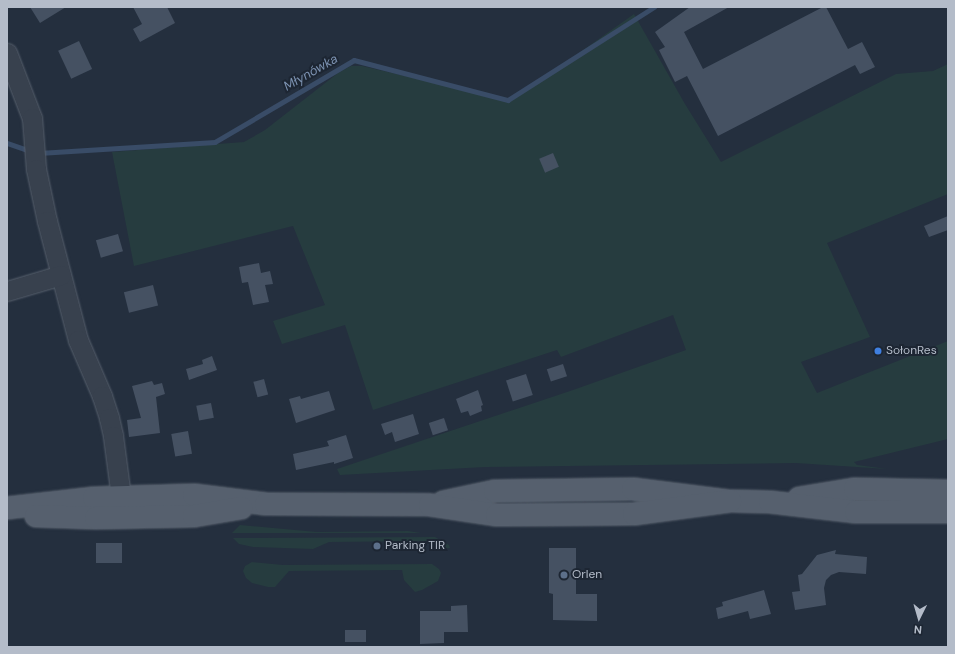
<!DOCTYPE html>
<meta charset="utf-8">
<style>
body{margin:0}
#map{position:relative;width:955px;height:654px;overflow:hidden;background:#242f3e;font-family:"DM Sans",sans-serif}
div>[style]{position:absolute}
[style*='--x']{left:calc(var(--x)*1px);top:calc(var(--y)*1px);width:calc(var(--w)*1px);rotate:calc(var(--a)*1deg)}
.green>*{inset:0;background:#263c3f}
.stream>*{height:4.5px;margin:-2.25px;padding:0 2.25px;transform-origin:2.25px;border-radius:2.25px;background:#394c67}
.building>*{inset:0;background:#455162;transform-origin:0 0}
.roads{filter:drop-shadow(0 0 1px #565f6c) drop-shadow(0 0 1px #565f6c)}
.minor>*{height:19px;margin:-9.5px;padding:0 9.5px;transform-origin:9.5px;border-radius:9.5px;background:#38414e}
.major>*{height:22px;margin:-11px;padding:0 11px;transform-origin:11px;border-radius:11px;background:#56606e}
.dots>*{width:11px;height:11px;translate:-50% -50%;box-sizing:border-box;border:2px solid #1d2633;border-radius:50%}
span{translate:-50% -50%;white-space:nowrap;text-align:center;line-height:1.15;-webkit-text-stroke:4px #1d2633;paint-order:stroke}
.poi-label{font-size:12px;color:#b4bcc9}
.left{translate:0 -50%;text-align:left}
.water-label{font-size:13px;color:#7c92b1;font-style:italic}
.frame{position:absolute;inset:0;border:8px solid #b4bcc9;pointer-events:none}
.north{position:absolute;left:899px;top:598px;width:40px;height:40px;-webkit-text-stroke:3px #1d2633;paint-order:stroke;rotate:185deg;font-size:11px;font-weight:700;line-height:16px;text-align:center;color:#b4bcc9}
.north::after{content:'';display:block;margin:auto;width:14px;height:18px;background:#b4bcc9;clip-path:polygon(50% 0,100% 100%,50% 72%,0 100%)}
</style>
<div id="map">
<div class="green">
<i style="clip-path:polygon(634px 14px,685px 104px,721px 162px,896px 74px,933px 71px,948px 64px,948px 194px,827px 243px,870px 337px,801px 362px,817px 393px,948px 341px,948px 439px,854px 462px,857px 465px,887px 469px,796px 463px,485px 467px,340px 475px,337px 469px,573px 390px,686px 350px,673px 315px,561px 357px,557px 350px,373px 410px,345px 325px,282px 344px,273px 321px,325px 305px,293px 226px,134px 266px,112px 152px,244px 142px,265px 130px,338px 73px,351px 66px,362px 66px,491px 96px,508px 98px,521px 94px)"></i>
<i style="clip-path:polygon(240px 525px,317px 532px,408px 531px,421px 533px,232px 533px)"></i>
<i style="clip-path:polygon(435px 537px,449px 545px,450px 548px,437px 549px,428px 541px,329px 542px,313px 549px,253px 547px,239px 544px,233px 538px)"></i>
<i style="clip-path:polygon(252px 562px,283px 565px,432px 564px,439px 569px,441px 573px,438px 581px,422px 590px,415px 592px,404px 580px,402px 570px,289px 571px,275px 587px,268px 587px,252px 583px,246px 578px,243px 571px,245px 566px)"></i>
</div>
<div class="stream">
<i style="--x:7;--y:143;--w:24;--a:19"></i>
<i style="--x:39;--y:153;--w:176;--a:-3.6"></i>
<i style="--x:215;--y:142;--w:161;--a:-30.5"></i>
<i style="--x:354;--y:60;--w:159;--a:14.6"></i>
<i style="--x:508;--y:100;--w:173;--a:-32.5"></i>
</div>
<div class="building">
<i style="clip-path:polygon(30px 7px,66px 7px,40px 23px)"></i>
<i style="clip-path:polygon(133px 7px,167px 7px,175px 23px,140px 42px,133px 29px,142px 24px)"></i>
<i style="clip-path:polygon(690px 7px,729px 7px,684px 32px,703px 69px,823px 7px,826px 7px,848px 49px,862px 42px,875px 67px,860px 74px,855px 65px,718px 136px,687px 76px,675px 82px,659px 50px,665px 47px,655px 32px)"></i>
<i style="left:79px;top:41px;width:31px;height:23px;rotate:65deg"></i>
<i style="left:553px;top:153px;width:15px;height:15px;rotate:67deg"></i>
<i style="clip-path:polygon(948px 216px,948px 230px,929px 237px,924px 226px)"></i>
<i style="left:118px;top:234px;width:18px;height:23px;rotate:74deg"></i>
<i style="clip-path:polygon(259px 263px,261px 273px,270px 271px,273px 284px,265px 285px,269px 302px,253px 305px,248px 282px,242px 283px,239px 267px)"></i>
<i style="left:153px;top:285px;width:21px;height:30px;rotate:76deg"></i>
<i style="clip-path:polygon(212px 356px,217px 370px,189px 380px,186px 369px,203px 364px,202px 360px)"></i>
<i style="left:563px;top:364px;width:13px;height:17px;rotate:72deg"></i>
<i style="left:526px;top:374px;width:22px;height:21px;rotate:72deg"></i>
<i style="left:264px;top:379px;width:16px;height:11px;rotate:75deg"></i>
<i style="clip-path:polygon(152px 381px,154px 385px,162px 383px,165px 394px,156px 397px,160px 433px,129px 437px,127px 420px,141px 418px,132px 386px)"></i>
<i style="clip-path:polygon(478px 390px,483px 405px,481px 406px,482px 411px,470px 416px,468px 411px,461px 413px,456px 399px)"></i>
<i style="clip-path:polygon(329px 391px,335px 410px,296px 423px,289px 399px,300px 396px,301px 399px)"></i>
<i style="left:211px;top:403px;width:15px;height:15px;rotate:79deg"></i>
<i style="clip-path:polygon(413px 414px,419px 434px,395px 442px,392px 432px,385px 435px,381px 424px)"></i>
<i style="left:444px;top:418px;width:13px;height:16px;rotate:72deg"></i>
<i style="left:188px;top:431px;width:23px;height:17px;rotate:80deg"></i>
<i style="clip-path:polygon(346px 435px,353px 458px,334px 464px,334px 462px,296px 470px,293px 454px,329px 446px,327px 441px)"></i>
<i style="left:96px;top:543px;width:26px;height:20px"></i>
<i style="clip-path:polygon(549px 548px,576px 548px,576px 594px,597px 594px,597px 621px,553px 620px,553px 594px,549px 593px)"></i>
<i style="clip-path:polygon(836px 550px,835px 554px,867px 557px,866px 574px,839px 572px,831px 575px,826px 580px,824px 588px,826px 605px,795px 610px,792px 592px,800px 591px,798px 575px,802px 574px,817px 555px)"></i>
<i style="clip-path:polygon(764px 590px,771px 614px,750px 619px,748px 611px,718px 619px,716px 608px,723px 606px,722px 602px)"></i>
<i style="clip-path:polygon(467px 605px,468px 632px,444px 632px,444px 643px,420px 644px,420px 611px,451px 611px,451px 606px)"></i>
<i style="left:366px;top:630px;width:12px;height:21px;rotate:90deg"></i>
</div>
<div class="roads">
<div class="minor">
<i style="--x:7;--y:53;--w:70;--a:69"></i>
<i style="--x:32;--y:118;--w:51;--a:85.5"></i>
<i style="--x:36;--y:169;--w:53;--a:78.1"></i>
<i style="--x:47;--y:221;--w:123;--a:75.4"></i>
<i style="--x:78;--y:340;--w:61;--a:66.8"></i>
<i style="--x:102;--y:396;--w:23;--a:72"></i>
<i style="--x:109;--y:418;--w:18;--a:77"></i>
<i style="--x:113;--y:436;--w:62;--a:82.5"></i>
<i style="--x:7;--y:291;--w:56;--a:-16.5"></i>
</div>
<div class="major">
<i style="--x:799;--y:498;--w:57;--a:-9.1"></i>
<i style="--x:855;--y:489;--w:93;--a:1.2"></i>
<i style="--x:443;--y:502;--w:53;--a:-11.9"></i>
<i style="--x:495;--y:491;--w:138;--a:-0.8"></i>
<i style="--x:633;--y:489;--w:98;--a:7.1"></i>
<i style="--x:730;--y:501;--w:40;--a:1.4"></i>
<i style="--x:770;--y:502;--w:87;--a:6.6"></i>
<i style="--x:856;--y:512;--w:92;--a:0"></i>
<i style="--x:7;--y:508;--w:88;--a:-6.6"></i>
<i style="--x:94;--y:498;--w:100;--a:-1.7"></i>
<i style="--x:194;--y:495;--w:73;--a:7.1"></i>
<i style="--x:266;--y:504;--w:164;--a:0.3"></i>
<i style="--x:430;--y:505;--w:68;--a:8.5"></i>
<i style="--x:497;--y:515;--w:137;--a:-0.4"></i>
<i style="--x:634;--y:514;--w:97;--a:-7.7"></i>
<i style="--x:36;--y:516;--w:60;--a:1.9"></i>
<i style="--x:96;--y:518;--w:98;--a:-1.2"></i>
<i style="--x:194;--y:516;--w:48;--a:-9.7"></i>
</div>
</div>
<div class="dots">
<i style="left:878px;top:351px;background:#3f7fe0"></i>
<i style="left:377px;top:546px;background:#5c6f8a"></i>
<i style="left:564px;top:575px;background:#5c6f8a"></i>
</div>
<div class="poi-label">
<span class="left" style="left:886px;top:351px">SołonRes</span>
<span class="left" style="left:385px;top:546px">Parking TIR</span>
<span class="left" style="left:572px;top:575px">Orlen</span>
</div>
<div class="water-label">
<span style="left:311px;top:73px;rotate:-30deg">Młynówka</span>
</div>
<div class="frame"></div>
<div class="north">N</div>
</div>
